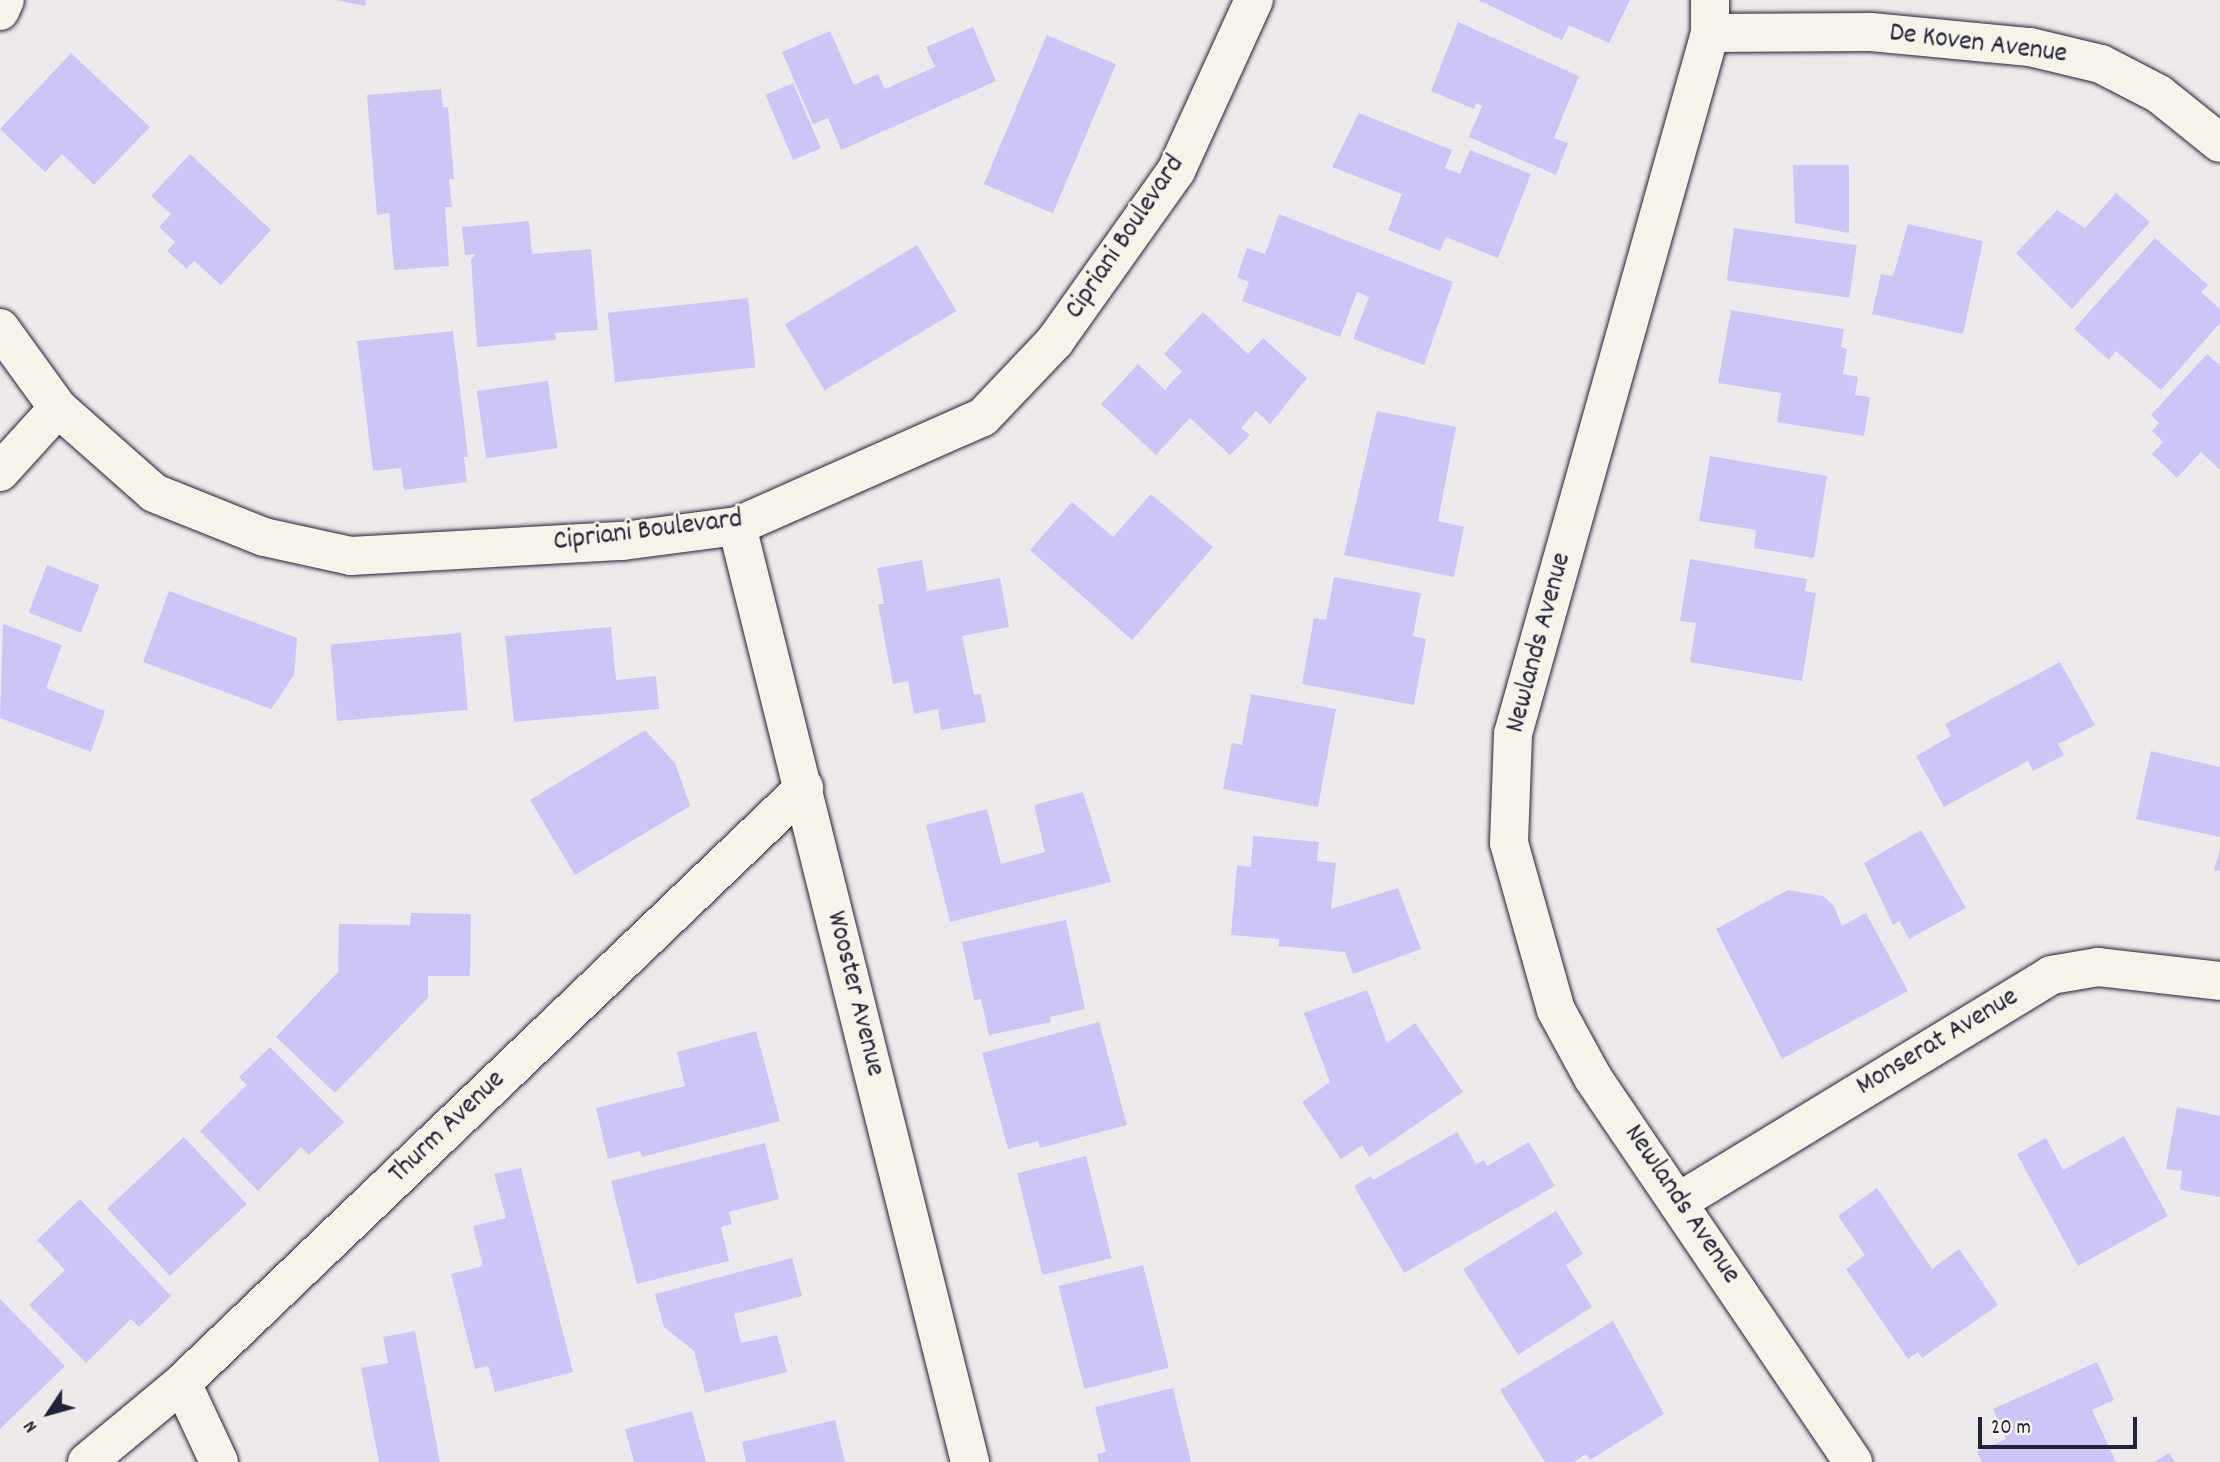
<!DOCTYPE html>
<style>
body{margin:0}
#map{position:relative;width:2220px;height:1462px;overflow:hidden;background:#eeeaeb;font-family:Dekko,sans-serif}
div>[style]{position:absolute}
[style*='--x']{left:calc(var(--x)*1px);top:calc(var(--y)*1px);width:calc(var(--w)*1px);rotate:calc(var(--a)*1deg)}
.building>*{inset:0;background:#ccc6f8;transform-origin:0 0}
.roads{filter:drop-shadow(0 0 2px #22223b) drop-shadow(0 0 2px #22223b)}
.minor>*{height:38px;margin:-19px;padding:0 19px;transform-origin:19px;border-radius:19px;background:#f7f3e8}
span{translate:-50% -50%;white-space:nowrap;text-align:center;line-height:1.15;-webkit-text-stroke:5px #f7f3e8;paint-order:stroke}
.street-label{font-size:28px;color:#22223b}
.north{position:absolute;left:14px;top:1378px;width:70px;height:70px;-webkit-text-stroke:5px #f7f3e8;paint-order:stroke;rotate:234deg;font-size:19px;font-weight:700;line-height:28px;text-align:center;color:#22223b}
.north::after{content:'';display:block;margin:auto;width:24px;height:32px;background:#22223b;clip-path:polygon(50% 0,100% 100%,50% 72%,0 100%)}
.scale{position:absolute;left:1978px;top:1417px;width:159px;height:32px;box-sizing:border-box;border:4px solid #22223b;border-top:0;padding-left:9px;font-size:21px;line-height:24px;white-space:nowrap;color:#22223b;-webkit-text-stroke:5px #f7f3e8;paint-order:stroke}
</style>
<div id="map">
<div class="building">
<i style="clip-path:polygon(336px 0,366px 0,365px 6px)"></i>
<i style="clip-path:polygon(1478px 0,1630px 0,1609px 43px,1569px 25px,1562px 40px)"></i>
<i style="clip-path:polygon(1458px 22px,1579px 76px,1554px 138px,1568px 143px,1556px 175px,1469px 137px,1482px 106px,1476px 103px,1474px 109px,1431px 91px)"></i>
<i style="clip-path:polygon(973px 27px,996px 81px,841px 150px,828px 118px,813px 124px,782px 52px,830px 31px,854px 85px,878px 74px,885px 89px,935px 67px,926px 47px)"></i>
<i style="left:1047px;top:35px;width:75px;height:162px;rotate:23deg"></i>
<i style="clip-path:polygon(71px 53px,150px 127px,94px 185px,62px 154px,45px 172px,0 129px)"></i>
<i style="left:793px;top:83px;width:71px;height:30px;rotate:67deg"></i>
<i style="clip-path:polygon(441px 89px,443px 108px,448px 107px,454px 179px,449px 179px,452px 207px,445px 207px,449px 266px,394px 270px,389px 213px,377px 215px,367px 95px)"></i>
<i style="clip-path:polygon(1359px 113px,1452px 150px,1445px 168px,1460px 174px,1470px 150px,1531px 174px,1498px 258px,1446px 237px,1440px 251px,1388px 230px,1402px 194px,1332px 167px)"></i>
<i style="clip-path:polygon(190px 154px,271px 230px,221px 285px,194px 261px,187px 269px,167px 251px,175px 242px,159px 227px,171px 214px,151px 196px)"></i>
<i style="clip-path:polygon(1793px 165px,1849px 165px,1849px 233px,1795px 223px)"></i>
<i style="clip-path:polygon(2116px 193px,2150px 222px,2072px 309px,2016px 253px,2057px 210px,2085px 228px)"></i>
<i style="clip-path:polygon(1279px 214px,1453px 282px,1424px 365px,1353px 339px,1369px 297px,1357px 292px,1340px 337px,1242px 301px,1249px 282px,1237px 277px,1247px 248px,1265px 254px)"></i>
<i style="clip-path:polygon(529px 221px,532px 254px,591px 249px,598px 330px,555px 333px,556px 340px,477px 347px,471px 259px,476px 254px,465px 255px,462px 227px)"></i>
<i style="clip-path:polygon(1908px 224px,1983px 241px,1963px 334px,1872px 314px,1881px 274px,1893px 276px)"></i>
<i style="left:1734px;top:228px;width:124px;height:53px;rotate:8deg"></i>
<i style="clip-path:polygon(2155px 238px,2208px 285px,2201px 292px,2220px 309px,2220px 323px,2161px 390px,2116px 351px,2109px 360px,2074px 329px)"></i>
<i style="left:917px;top:245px;width:77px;height:154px;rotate:59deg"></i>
<i style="left:748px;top:298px;width:70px;height:141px;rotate:84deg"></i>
<i style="clip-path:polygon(1731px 310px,1844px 329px,1841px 347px,1847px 349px,1843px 374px,1858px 377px,1855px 395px,1870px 397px,1864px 436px,1777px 422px,1781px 393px,1718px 383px)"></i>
<i style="clip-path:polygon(1203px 312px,1248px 354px,1263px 338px,1307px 378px,1270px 424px,1256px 411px,1241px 428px,1250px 435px,1230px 455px,1190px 418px,1156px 455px,1101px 404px,1138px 364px,1165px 390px,1182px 371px,1164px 354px)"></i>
<i style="clip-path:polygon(453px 331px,468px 457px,464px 457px,467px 482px,404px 490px,401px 468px,373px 471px,357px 341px)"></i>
<i style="clip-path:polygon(2207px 354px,2220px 366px,2220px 470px,2201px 452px,2177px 478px,2152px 454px,2163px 442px,2152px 431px,2159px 423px,2151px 415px)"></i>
<i style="left:548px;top:381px;width:68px;height:72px;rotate:82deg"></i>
<i style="clip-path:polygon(1377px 411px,1456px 427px,1438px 521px,1464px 527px,1454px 577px,1344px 555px)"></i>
<i style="clip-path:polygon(1710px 456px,1827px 476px,1814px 558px,1754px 548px,1756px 530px,1699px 521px)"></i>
<i style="clip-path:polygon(1151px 494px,1213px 547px,1132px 640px,1030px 550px,1072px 502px,1113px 537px)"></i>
<i style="clip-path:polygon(1690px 559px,1807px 579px,1805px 591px,1816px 593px,1802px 681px,1690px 662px,1696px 623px,1680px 621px)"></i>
<i style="clip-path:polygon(922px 560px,927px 591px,1000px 578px,1009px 627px,962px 636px,974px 695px,981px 694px,986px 722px,941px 730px,938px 709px,914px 714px,908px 681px,893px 684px,878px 604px,884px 604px,877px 568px)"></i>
<i style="left:47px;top:565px;width:56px;height:51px;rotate:21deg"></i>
<i style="clip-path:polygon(1334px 577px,1421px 593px,1413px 636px,1426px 639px,1414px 705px,1302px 684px,1314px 618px,1326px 620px)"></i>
<i style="clip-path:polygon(169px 591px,297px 638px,294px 675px,271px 709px,143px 662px)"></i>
<i style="clip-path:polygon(3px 624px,62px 645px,46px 688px,105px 711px,91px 752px,0 718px)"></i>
<i style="clip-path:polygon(611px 627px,616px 680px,656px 676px,659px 709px,514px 722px,505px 636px)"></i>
<i style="left:461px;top:633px;width:77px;height:131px;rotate:85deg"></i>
<i style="clip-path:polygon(2060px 662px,2095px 725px,2058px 744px,2064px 755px,2033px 771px,2028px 761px,1944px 807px,1916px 756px,1951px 736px,1945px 724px)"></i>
<i style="clip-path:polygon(1251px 694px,1336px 709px,1318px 807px,1223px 789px,1232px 743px,1242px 745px)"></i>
<i style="clip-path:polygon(645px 730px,675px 763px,690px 806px,575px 875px,530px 800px)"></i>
<i style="clip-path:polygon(2151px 751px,2220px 767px,2220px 837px,2136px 819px)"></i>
<i style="clip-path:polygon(1083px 792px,1111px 882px,950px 922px,926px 825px,987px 809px,1001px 864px,1045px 852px,1034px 805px)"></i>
<i style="clip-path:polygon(1921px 830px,1966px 908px,1909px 939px,1899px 921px,1893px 925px,1864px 863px)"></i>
<i style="clip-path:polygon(1253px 836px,1319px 842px,1317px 861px,1336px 863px,1331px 909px,1398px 888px,1421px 949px,1353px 974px,1345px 952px,1278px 946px,1279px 939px,1231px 935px,1237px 865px,1251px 867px)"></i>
<i style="clip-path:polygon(2220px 849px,2220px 871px,2214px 870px)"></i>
<i style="clip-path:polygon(1788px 890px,1823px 896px,1834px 906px,1842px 926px,1866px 913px,1908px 991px,1782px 1059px,1716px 929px)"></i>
<i style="clip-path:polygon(411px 913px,471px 914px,470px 976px,428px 976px,428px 998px,335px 1093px,276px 1037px,338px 972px,339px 924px,410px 925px)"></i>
<i style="clip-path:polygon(1066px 920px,1085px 1009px,1050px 1017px,1051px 1022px,989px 1035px,981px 999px,974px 1000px,962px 942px)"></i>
<i style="clip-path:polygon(1367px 990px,1387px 1043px,1415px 1023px,1463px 1092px,1369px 1157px,1362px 1145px,1341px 1159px,1302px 1102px,1330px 1082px,1304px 1013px)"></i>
<i style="clip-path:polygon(1099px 1022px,1127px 1125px,1040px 1148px,1038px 1141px,1008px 1149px,982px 1053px)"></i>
<i style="clip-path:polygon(756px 1031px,780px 1121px,642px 1157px,640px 1151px,608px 1159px,596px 1108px,685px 1086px,677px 1052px)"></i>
<i style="clip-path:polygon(270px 1047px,344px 1122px,309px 1155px,301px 1147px,258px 1191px,200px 1131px,247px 1085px,239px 1077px)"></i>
<i style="clip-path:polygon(2177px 1107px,2220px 1116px,2220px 1197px,2180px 1190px,2182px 1171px,2166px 1169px)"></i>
<i style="clip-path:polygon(1457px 1132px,1476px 1164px,1484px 1160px,1487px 1166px,1529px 1142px,1555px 1186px,1404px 1273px,1354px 1186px,1371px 1176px,1373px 1180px)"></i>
<i style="clip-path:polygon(2124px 1136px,2168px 1216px,2078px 1266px,2017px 1154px,2046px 1138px,2063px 1170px)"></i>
<i style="left:184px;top:1137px;width:92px;height:105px;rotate:47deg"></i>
<i style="clip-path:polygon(765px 1143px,779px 1199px,729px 1212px,732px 1224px,721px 1227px,729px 1261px,637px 1284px,611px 1181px)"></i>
<i style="left:1086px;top:1156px;width:105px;height:71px;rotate:76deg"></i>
<i style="clip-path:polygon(521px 1168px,573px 1372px,495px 1392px,488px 1366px,475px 1369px,451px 1274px,483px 1266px,473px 1226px,506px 1218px,494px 1174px)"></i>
<i style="clip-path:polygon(1877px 1188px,1932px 1269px,1959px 1249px,1998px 1305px,1922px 1358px,1918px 1352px,1908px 1359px,1846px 1269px,1865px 1255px,1838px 1216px)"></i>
<i style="clip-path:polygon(80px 1199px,171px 1296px,139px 1327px,131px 1319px,86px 1363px,29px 1305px,65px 1270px,37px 1240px)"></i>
<i style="clip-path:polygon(1556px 1211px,1583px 1254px,1566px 1265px,1592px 1307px,1518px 1355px,1463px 1269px)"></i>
<i style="clip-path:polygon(792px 1258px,802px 1296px,734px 1314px,741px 1343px,777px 1335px,787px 1372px,705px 1393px,694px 1351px,664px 1327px,655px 1294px)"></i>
<i style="left:1143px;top:1265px;width:106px;height:87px;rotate:76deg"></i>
<i style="clip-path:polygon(0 1299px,65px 1366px,0 1429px)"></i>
<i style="clip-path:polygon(1613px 1321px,1664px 1414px,1590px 1460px,1586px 1454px,1574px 1462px,1545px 1462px,1500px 1390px)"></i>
<i style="clip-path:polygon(415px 1331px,440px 1462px,379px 1462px,361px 1368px,388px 1363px,383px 1337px)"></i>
<i style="clip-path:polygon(2097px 1362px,2114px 1400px,2092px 1410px,2116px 1462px,1982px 1462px,1977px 1452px,2006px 1439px,1993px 1409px)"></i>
<i style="clip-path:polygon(1173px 1388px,1191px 1462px,1099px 1462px,1097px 1454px,1106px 1452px,1095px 1407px)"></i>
<i style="clip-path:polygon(692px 1411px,706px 1462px,634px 1462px,625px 1429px)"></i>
<i style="clip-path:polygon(835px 1420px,845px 1462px,746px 1462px,742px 1442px)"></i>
<i style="clip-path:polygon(2169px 1453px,2175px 1462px,2154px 1462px)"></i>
</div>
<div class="roads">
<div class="minor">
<i style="--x:1710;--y:0;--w:33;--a:90"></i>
<i style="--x:1710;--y:33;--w:728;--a:105.7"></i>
<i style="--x:1513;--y:734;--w:109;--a:92.1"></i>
<i style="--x:1509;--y:843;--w:173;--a:74.3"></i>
<i style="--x:1556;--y:1010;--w:77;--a:61.4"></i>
<i style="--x:1593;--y:1078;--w:464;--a:55.9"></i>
<i style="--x:0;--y:11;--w:12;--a:-66"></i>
<i style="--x:1710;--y:33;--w:161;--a:-0.4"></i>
<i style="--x:1871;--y:32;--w:160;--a:5.4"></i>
<i style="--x:2030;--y:47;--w:73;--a:13.5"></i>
<i style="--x:2101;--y:64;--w:65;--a:27.3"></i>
<i style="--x:2159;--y:94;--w:78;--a:38.8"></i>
<i style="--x:0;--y:328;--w:99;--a:54.1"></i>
<i style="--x:58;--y:408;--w:128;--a:41.5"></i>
<i style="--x:154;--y:493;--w:118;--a:21.8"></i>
<i style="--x:264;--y:537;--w:89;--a:12.3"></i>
<i style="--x:351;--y:556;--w:272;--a:-3.2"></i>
<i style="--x:623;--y:541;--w:115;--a:-7.5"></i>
<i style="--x:737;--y:526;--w:269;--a:-23.9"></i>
<i style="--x:983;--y:417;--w:105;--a:-46.5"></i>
<i style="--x:1055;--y:341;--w:209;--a:-54.6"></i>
<i style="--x:1176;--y:171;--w:188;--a:-65.5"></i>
<i style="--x:0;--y:472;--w:86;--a:-47.8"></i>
<i style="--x:737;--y:526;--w:965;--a:76.02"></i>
<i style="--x:1680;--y:1201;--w:434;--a:-31.3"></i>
<i style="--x:2051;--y:975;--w:48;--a:-9.7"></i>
<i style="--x:2098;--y:967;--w:123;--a:6.5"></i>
<i style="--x:182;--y:1383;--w:87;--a:64.9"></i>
<i style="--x:87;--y:1462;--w:124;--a:-39.7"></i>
<i style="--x:182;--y:1383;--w:861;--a:-43.73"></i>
</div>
</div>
<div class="street-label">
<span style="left:1978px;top:45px;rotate:7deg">De Koven Avenue</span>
<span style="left:1126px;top:238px;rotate:-56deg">Cipriani Boulevard</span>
<span style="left:648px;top:532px;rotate:-7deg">Cipriani Boulevard</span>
<span style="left:1540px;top:643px;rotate:-75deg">Newlands Avenue</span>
<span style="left:854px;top:994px;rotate:76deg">Wooster Avenue</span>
<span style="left:1938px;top:1043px;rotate:-31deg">Monserat Avenue</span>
<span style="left:448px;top:1128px;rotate:-44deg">Thurm Avenue</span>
<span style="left:1681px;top:1205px;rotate:56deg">Newlands Avenue</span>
</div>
<div class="north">N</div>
<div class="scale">20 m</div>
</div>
